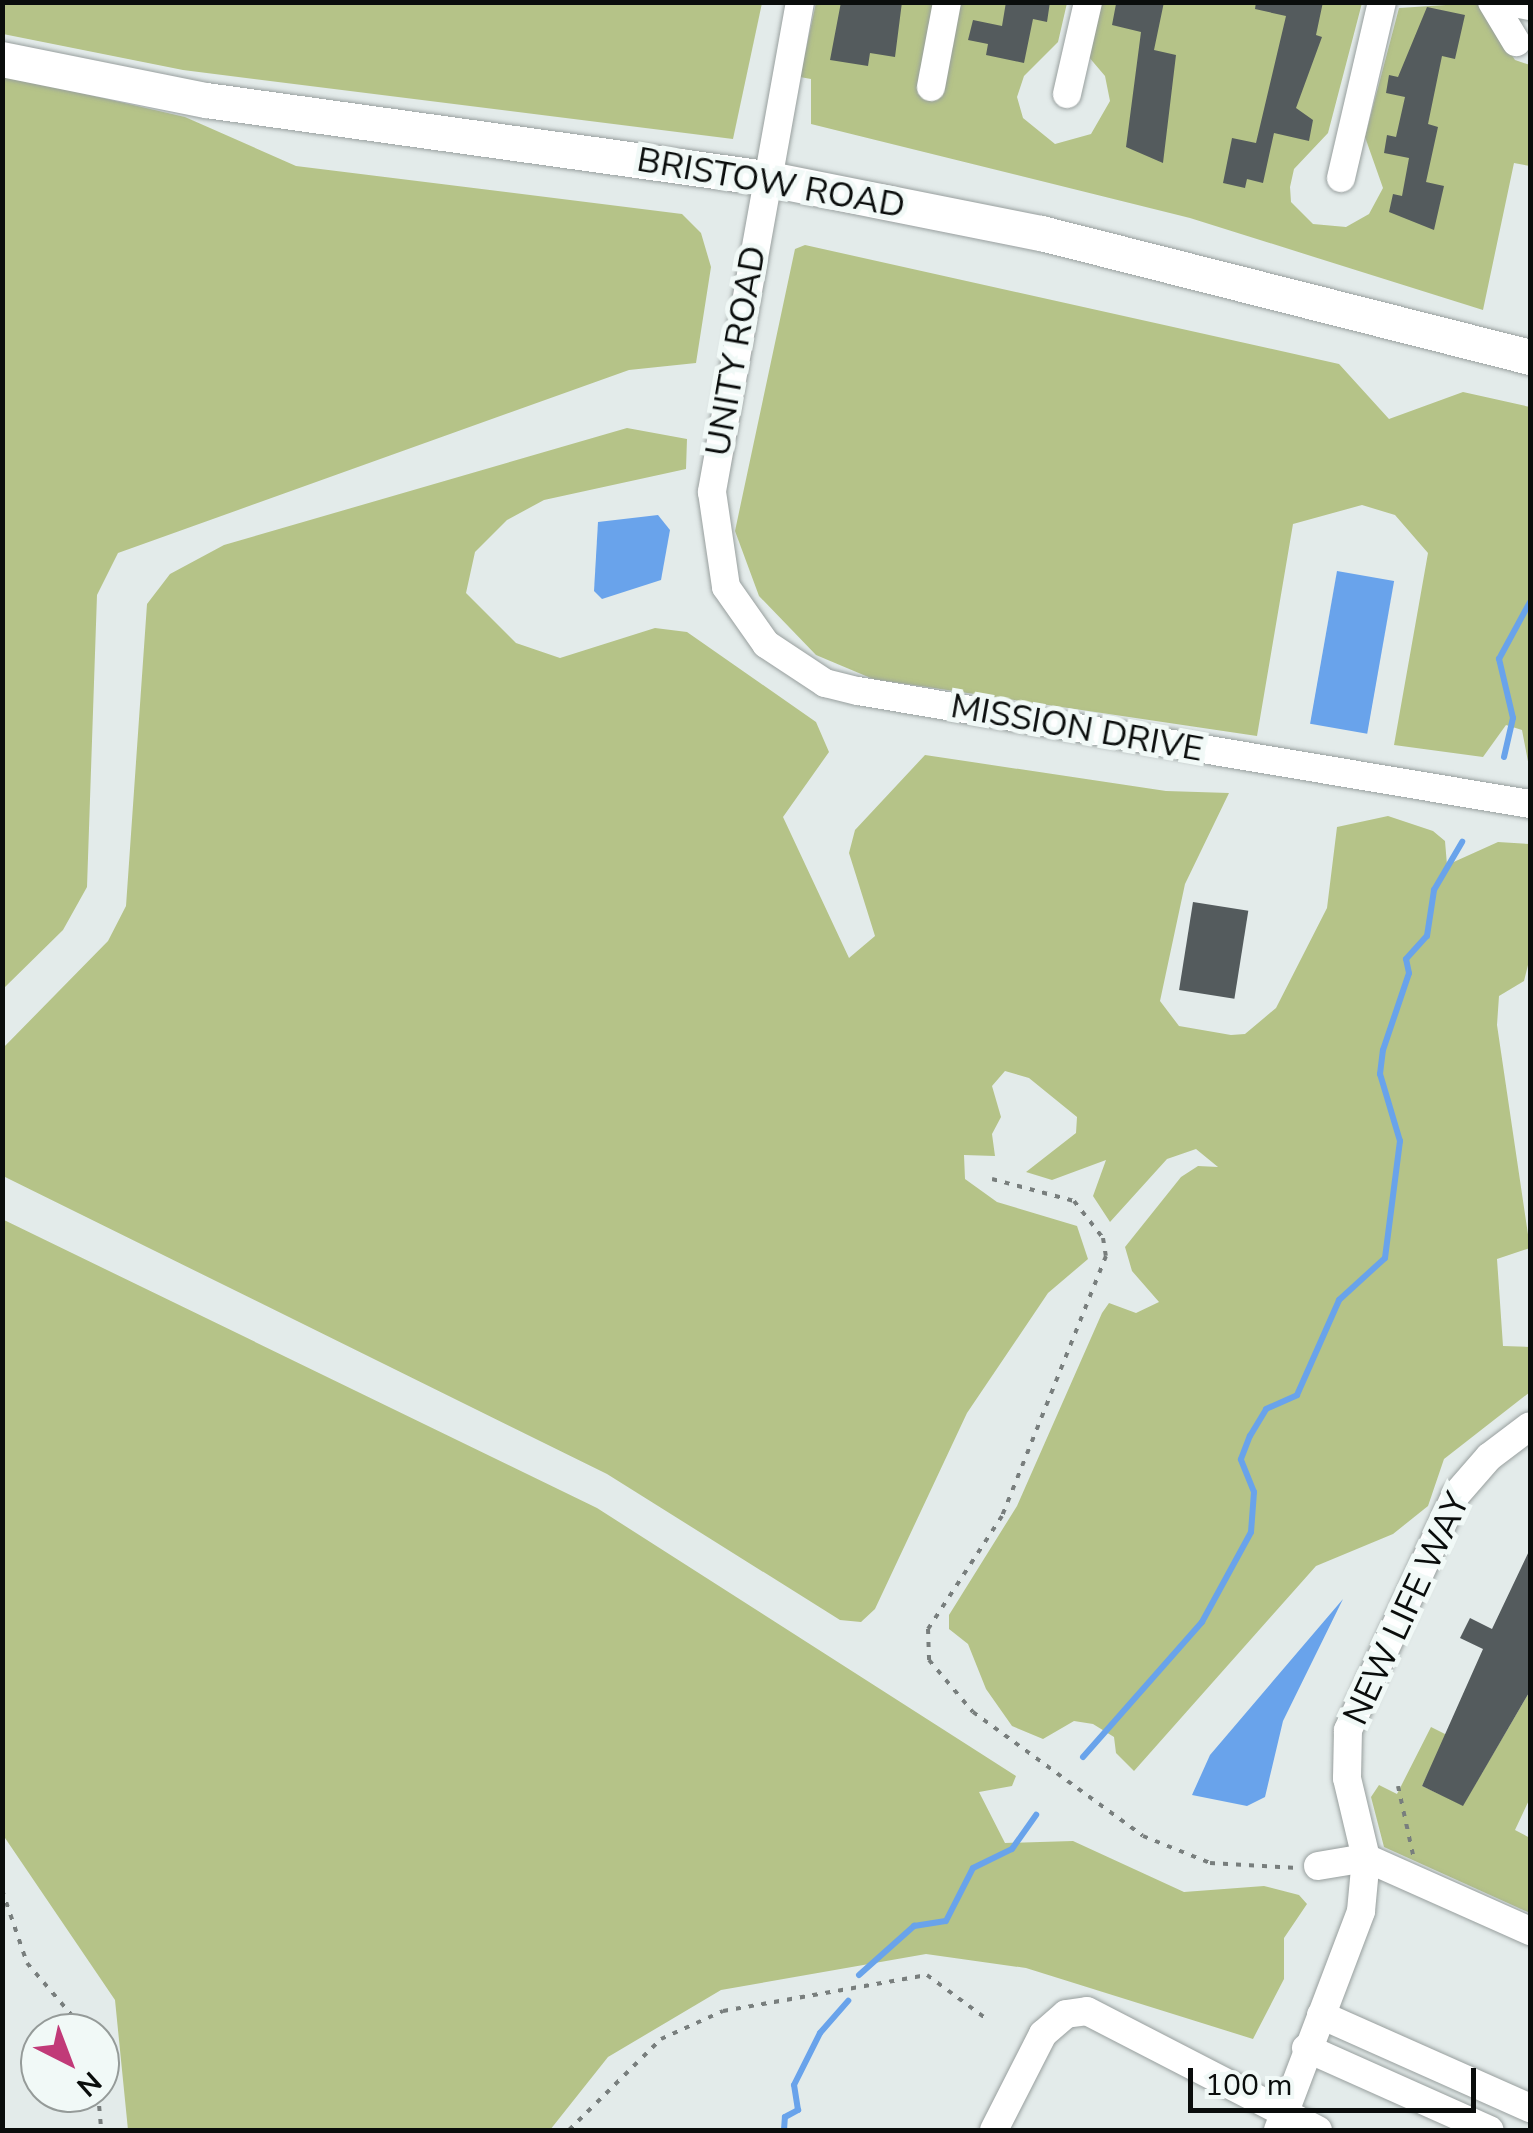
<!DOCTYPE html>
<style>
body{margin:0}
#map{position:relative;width:1533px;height:2133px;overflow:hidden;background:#e3ebea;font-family:"Nunito Sans",sans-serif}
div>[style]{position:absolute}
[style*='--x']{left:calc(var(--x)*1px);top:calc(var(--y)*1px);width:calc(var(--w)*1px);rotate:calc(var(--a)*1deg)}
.green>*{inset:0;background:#b5c388}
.water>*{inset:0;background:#69a3eb;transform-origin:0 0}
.stream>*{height:6px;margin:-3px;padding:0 3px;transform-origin:3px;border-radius:3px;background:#69a3eb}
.building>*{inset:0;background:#545b5d;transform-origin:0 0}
.path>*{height:4px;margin-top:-2px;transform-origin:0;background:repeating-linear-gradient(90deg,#787e7d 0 5px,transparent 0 13px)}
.roads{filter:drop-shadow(0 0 2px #989f9e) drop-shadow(0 0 2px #989f9e)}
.minor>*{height:28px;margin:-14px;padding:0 14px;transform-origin:14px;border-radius:14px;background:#fff}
.major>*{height:35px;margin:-17.5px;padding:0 17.5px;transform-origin:17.5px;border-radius:17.5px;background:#fff}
span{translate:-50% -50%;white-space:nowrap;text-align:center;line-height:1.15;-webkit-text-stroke:10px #f1f9f7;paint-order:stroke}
.street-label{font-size:35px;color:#0a0d0c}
.frame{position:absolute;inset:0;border:5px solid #0a0d0c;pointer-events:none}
.north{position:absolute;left:20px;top:2013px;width:100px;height:100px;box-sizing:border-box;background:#f1f9f7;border:2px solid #959b99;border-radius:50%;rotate:138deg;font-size:28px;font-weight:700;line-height:40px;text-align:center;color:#0a0d0c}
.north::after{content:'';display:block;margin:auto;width:35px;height:45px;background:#c13a78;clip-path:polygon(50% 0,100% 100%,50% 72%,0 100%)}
.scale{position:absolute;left:1188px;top:2068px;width:288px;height:45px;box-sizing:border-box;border:5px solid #0a0d0c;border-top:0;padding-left:12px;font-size:30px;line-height:35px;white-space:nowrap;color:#0a0d0c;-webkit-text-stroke:8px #f1f9f7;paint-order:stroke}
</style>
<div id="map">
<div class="green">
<i style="clip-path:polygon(2px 3px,3px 2px,762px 3px,733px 139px,183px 70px,3px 34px)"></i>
<i style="clip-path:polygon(816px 3px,1067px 3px,1058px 42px,1024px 76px,1017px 97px,1023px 118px,1055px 144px,1091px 134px,1110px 101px,1105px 76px,1088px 56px,1101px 3px,1362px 3px,1328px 133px,1294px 169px,1290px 187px,1291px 202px,1313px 224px,1346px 227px,1369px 214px,1383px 188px,1365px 137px,1399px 8px,1477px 3px,1515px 60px,1530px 65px,1530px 166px,1514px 163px,1483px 310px,1190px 218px,811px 124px,811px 79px,800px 77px)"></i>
<i style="clip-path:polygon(3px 75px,185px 117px,296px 166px,682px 214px,701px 233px,711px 267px,696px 363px,629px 370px,118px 553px,97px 595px,87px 887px,63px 930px,3px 989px)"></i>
<i style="clip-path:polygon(805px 245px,1339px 364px,1389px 419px,1463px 392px,1530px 407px,1530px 772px,1522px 730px,1506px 725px,1483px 757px,1394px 745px,1428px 553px,1395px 515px,1362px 505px,1293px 524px,1257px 736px,873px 679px,816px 655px,759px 596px,735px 531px,795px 249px)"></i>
<i style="clip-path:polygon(627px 428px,687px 439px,686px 469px,544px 500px,507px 520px,475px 552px,466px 593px,516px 643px,560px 658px,655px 628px,687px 632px,816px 722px,829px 752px,783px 817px,849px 958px,875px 936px,849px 853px,855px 830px,925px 755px,1166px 791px,1229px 793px,1185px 884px,1160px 1001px,1179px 1026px,1231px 1035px,1245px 1034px,1276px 1008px,1327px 908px,1337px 827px,1388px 816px,1433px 831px,1445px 841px,1447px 865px,1498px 842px,1530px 844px,1530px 957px,1524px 981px,1499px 996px,1497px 1025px,1530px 1248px,1497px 1259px,1503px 1346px,1530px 1347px,1530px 1392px,1444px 1459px,1428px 1506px,1393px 1534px,1316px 1566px,1134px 1771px,1116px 1753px,1114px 1737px,1093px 1724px,1074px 1721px,1043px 1739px,1012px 1726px,986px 1689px,968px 1644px,949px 1629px,949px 1615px,1017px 1506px,1102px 1313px,1109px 1303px,1136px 1313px,1159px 1302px,1132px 1271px,1125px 1247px,1181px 1177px,1198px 1166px,1218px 1167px,1196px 1149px,1167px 1159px,1110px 1222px,1093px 1196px,1106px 1160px,1052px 1180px,1026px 1172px,1076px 1133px,1077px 1117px,1029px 1078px,1005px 1071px,992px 1086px,1001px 1117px,992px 1134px,995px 1156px,964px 1155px,965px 1179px,997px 1202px,1077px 1226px,1088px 1259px,1048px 1293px,967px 1413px,875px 1609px,861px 1622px,840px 1620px,607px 1474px,3px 1176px,3px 1048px,108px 941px,126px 906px,147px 604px,170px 574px,224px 545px)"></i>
<i style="clip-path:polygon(2px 1219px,597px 1508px,1016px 1776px,1012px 1786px,979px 1792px,1005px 1843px,1073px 1841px,1184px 1892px,1264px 1886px,1299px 1895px,1307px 1904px,1284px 1938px,1284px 1979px,1253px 2039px,1026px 1968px,926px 1954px,721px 1990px,608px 2057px,550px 2130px,128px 2130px,115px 2000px,3px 1835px)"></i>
<i style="clip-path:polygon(1530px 1691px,1530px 1798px,1515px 1830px,1530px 1838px,1530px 1913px,1384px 1847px,1371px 1797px,1379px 1785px,1397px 1794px,1431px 1727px,1447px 1735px,1422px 1786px,1463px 1805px)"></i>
</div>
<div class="water">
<i style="clip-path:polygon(658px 515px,670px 530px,661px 580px,602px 599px,594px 591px,598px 522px)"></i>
<i style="left:1337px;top:571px;width:58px;height:155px;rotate:10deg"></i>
<i style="clip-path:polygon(1343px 1599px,1283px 1721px,1265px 1797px,1247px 1806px,1192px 1795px,1210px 1755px)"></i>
</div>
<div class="stream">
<i style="--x:1504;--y:757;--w:40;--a:-77"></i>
<i style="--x:1513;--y:718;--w:61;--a:-103.3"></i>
<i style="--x:1499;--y:659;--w:65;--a:-61.5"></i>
<i style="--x:1083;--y:1757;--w:180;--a:-48.6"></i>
<i style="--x:1202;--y:1622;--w:102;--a:-61.4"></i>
<i style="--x:1251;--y:1532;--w:40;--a:-85.7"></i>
<i style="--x:1254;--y:1492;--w:35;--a:-112"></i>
<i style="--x:1241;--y:1459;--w:25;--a:-69"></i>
<i style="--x:1250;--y:1436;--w:31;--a:-59"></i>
<i style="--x:1266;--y:1409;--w:34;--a:-24"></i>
<i style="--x:1297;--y:1395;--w:104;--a:-66.1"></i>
<i style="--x:1339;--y:1300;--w:62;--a:-42.4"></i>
<i style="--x:1385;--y:1258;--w:118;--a:-82.7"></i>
<i style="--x:1400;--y:1141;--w:70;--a:-106.6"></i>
<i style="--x:1380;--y:1074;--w:24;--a:-83"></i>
<i style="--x:1383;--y:1050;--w:81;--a:-71.3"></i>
<i style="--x:1409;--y:973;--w:14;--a:-102"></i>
<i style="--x:1406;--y:959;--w:31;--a:-48"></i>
<i style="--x:1427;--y:936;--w:47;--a:-81.3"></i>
<i style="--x:1434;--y:890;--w:56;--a:-59.7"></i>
<i style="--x:859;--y:1975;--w:74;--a:-41.7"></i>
<i style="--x:914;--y:1926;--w:32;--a:-9"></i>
<i style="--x:946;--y:1921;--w:59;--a:-63"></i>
<i style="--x:973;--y:1868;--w:43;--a:-26"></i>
<i style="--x:1012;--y:1849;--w:42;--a:-54.8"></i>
<i style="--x:784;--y:2130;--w:13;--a:-86"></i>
<i style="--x:785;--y:2117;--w:15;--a:-28"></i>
<i style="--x:798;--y:2110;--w:25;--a:-99"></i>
<i style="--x:794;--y:2085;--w:58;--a:-63.4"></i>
<i style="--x:820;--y:2033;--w:43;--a:-48.8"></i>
</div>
<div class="building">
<i style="clip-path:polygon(841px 2px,902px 2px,895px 57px,870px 53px,868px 66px,830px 60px)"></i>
<i style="clip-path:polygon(1006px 2px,1050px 2px,1047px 22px,1033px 19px,1024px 63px,986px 55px,988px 44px,968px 40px,973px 20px,1002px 26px)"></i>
<i style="clip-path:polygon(1164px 2px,1154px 50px,1176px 55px,1163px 163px,1126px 147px,1141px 32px,1112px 25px,1116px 4px)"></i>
<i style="clip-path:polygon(1256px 2px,1323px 2px,1316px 35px,1322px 37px,1296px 108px,1313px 120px,1309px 141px,1274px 133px,1263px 183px,1247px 179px,1245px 188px,1223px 183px,1232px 138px,1256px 143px,1286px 16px,1255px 9px)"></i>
<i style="clip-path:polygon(1427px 7px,1465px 15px,1455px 59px,1442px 56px,1428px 124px,1438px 127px,1426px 182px,1444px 186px,1434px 230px,1389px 212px,1393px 194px,1402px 196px,1409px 158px,1384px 153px,1387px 135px,1396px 137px,1405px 97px,1386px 93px,1389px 75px,1398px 77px)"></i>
<i style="left:1193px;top:902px;width:56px;height:89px;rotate:9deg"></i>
<i style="clip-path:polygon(1530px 1549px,1530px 1691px,1463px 1806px,1422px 1786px,1483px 1649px,1460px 1638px,1470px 1618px,1492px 1629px)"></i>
</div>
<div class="path">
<i style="--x:992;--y:1179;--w:85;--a:15"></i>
<i style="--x:1074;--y:1201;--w:47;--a:51.9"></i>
<i style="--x:1103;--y:1238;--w:18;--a:81"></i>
<i style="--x:1106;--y:1256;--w:280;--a:111.8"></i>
<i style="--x:1002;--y:1516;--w:135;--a:123.2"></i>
<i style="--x:928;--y:1629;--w:31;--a:88"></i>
<i style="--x:929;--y:1660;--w:68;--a:49.8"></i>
<i style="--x:973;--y:1712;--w:210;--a:36.1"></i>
<i style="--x:1143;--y:1836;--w:72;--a:21.9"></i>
<i style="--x:1210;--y:1863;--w:88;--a:3.3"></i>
<i style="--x:1398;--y:1786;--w:71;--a:77.7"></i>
<i style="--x:2;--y:1890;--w:77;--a:71.1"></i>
<i style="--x:27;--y:1963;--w:92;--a:49.4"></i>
<i style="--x:98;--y:2093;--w:37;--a:85"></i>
<i style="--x:569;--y:2130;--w:129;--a:-44.7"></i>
<i style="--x:661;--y:2039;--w:68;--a:-24.3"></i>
<i style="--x:723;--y:2011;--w:207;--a:-10"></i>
<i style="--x:927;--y:1975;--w:76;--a:36.4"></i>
</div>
<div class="roads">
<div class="minor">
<i style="--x:800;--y:2;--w:498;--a:100.2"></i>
<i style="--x:712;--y:492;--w:96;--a:81.6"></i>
<i style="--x:726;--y:587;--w:70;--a:54.9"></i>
<i style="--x:766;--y:644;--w:71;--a:33.5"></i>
<i style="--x:825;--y:683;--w:34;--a:14"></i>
<i style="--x:858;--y:691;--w:681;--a:9.55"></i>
<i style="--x:1492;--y:2;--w:47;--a:59"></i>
<i style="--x:1509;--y:2;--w:21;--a:11"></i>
<i style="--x:931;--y:87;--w:86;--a:-79.3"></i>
<i style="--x:1067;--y:94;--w:94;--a:-77.1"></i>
<i style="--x:1341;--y:178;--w:181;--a:-76.9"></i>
<i style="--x:1318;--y:1866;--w:49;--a:-9.5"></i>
<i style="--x:1366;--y:1858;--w:180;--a:24"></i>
<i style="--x:1321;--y:2015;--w:229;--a:24"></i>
<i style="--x:1306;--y:2048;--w:201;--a:24.1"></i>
<i style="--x:994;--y:2130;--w:108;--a:-63"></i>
<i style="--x:1043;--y:2034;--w:30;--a:-41"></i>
<i style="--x:1066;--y:2014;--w:21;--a:-8"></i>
<i style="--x:1087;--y:2011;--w:260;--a:27.3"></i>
<i style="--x:1278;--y:2130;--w:234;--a:-69.2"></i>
<i style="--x:1361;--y:1911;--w:53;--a:-84.6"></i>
<i style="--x:1366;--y:1858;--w:82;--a:-103.4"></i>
<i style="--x:1347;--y:1778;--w:48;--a:-88.8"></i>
<i style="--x:1348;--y:1730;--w:257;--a:-65.4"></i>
<i style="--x:1455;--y:1496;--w:52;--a:-48.9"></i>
<i style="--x:1489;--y:1457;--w:51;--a:-37.1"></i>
</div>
<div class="major">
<i style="--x:2;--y:59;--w:208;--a:11.4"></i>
<i style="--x:206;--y:100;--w:564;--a:7.94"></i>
<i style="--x:765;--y:178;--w:281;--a:11.3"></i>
<i style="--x:1041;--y:233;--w:504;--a:14.23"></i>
</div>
</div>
<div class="street-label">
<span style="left:771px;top:183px;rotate:10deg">BRISTOW ROAD</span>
<span style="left:736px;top:351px;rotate:-80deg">UNITY ROAD</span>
<span style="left:1077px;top:728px;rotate:10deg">MISSION DRIVE</span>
<span style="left:1407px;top:1609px;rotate:-65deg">NEW LIFE WAY</span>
</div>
<div class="frame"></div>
<div class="north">N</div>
<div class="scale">100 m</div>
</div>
